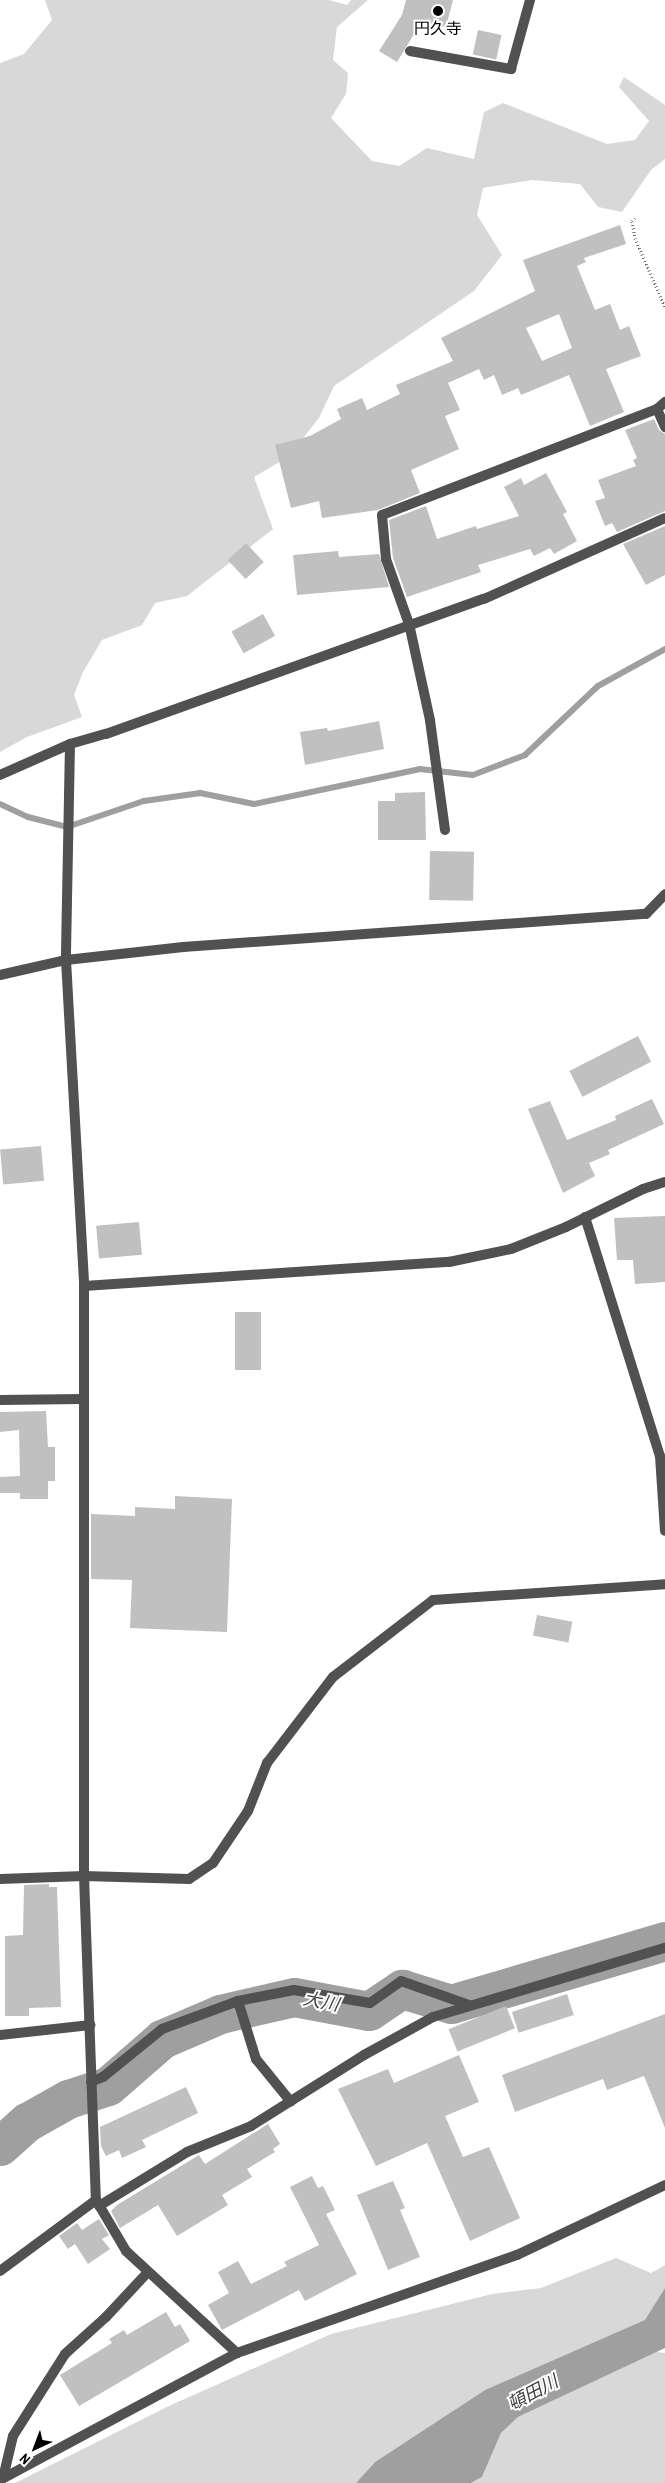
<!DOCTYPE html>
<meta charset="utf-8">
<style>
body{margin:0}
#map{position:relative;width:665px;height:2483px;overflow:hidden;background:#fff;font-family:"Archivo Narrow","Noto Sans JP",sans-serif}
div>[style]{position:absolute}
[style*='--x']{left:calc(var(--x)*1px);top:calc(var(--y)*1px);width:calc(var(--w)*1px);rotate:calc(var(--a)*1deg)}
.green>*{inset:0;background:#d8d8d8}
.water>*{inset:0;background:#9f9f9f}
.stream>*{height:6px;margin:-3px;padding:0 3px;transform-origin:3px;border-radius:3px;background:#9f9f9f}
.river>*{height:39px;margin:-19.5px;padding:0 19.5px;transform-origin:19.5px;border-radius:19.5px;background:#9f9f9f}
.building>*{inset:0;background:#c0c0c0;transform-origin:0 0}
.path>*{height:3px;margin-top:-1.5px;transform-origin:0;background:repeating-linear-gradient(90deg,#737373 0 1px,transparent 0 3.5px)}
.minor>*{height:10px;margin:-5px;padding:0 5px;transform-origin:5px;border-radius:5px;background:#515151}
.dots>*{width:14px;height:14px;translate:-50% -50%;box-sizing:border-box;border:2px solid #fff;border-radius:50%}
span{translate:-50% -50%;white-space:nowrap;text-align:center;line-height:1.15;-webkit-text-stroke:4px #fff;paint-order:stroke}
.poi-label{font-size:16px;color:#000}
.water-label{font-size:18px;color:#404040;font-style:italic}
.north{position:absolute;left:10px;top:2423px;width:50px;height:50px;-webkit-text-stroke:4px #fff;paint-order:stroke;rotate:223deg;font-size:14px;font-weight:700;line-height:20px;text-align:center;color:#000}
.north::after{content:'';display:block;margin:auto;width:18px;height:22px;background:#000;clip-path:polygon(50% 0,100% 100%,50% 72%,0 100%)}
</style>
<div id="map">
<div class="green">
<i style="clip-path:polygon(45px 0,329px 0,347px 5px,351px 0,368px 0,337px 27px,333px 60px,348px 73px,346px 94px,331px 118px,372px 161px,399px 166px,427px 148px,474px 159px,484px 112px,503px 103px,607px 144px,635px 140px,649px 121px,619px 87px,624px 77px,665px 105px,665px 159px,651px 170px,622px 212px,598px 207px,580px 184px,532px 180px,483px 188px,477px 215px,502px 255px,474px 291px,334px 386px,319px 418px,288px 457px,254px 477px,273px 529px,187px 596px,155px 603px,142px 625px,102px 640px,83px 672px,74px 695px,82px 717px,27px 737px,0 752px,0 63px,24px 54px,52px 20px)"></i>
<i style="clip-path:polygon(616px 2258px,651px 2273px,665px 2265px,665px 2288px,646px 2320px,485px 2390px,375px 2462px,356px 2483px,15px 2483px,171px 2405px,331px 2334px,492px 2294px,541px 2288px)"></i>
<i style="clip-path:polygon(656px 2352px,665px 2353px,665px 2483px,471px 2483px,482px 2477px,501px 2433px,518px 2417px)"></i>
</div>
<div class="water">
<i style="clip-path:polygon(665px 2288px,665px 2348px,518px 2417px,501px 2433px,482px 2477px,471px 2483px,356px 2483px,375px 2462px,485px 2390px,645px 2320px)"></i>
</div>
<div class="stream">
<i style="--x:0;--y:804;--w:31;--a:25"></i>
<i style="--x:28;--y:817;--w:40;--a:14.4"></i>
<i style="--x:67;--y:827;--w:81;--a:-18.7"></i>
<i style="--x:144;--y:801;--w:57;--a:-8.1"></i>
<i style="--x:200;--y:793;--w:55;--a:11.5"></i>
<i style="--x:254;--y:804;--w:170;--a:-11.9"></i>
<i style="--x:420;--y:769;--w:53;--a:6.5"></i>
<i style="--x:473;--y:775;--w:56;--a:-21"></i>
<i style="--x:525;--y:755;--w:100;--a:-43.4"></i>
<i style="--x:598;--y:686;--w:77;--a:-28.9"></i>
</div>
<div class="river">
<i style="--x:0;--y:2146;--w:36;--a:-42"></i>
<i style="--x:27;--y:2122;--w:47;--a:-29.3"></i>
<i style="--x:68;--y:2099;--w:42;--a:-18"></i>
<i style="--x:108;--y:2086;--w:72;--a:-41"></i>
<i style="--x:162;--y:2039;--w:63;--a:-23.3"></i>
<i style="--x:220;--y:2014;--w:76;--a:-12.9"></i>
<i style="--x:294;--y:1997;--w:76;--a:10.6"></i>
<i style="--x:369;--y:2011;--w:40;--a:-34"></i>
<i style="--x:402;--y:1989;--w:51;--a:17"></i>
<i style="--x:451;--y:2004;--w:223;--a:-16.4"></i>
</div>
<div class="building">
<i style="clip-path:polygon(406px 0,453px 0,446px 27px,422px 21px,397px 62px,379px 51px,402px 15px)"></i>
<i style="left:478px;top:30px;width:24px;height:25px;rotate:12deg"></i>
<i style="clip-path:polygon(evenodd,620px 225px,626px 244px,584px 258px,586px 262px,577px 266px,595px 310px,610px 304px,620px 330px,629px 326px,641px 356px,606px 369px,624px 412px,590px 426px,569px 375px,521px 395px,518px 388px,502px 395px,494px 375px,484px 380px,479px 369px,448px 383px,460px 410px,445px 416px,459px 449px,411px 470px,420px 493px,378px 510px,322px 518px,319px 501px,291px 508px,275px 445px,310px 436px,341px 419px,337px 409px,362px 398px,367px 410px,400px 394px,396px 385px,453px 361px,441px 338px,535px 291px,523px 260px,620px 225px,559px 314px,572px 348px,542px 361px,526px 328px,559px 314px)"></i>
<i style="clip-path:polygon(654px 419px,659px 430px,665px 434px,665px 511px,617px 532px,612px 523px,605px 526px,595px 501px,605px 498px,598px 480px,636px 466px,633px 460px,637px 458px,625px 430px)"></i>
<i style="clip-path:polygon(546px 473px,567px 512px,563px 514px,577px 541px,554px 554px,550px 548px,534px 556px,530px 549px,478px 565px,481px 572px,407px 597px,393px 558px,389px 520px,426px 506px,437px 539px,476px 526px,477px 529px,519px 516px,504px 487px,521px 478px,524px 485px)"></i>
<i style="clip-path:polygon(665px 526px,665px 575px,646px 585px,623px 544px)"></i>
<i style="left:246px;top:543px;width:26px;height:25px;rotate:47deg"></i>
<i style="clip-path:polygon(338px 551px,339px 557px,379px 554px,389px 587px,297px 595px,293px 555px)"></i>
<i style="left:263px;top:614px;width:25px;height:36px;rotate:61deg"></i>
<i style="clip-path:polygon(379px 721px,384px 749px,305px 765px,300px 732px,327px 728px,328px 731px)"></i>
<i style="clip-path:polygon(425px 792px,426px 840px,378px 840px,378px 801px,395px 801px,395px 793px)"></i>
<i style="left:430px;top:851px;width:44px;height:49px;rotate:1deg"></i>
<i style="left:638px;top:1036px;width:29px;height:77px;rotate:63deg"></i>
<i style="clip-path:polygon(652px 1099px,664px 1124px,608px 1150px,610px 1154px,589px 1163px,595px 1176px,563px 1193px,528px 1109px,550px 1101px,567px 1140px,616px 1120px,615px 1116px)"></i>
<i style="left:41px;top:1146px;width:35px;height:41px;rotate:85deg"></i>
<i style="clip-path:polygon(665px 1216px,665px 1282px,635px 1284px,633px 1260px,617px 1260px,614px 1218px)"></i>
<i style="left:139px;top:1222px;width:33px;height:43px;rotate:85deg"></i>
<i style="left:235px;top:1312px;width:26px;height:58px"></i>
<i style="clip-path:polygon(46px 1411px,48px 1447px,55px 1447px,55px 1481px,48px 1481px,48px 1499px,20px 1499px,20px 1493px,0 1493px,0 1477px,20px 1476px,19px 1430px,0 1432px,0 1412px)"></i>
<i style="clip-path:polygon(175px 1496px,232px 1499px,227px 1632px,130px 1628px,132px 1580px,91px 1579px,91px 1514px,135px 1516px,135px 1507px,175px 1509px)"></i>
<i style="left:537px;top:1615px;width:36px;height:21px;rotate:11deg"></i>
<i style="clip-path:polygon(49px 1884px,49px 1887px,57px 1887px,61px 2007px,29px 2008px,29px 2016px,5px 2016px,5px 1936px,23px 1935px,24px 1885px)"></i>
<i style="left:567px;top:1994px;width:22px;height:58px;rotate:72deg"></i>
<i style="left:506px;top:2006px;width:24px;height:62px;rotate:68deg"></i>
<i style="clip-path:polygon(665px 2014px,665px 2128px,644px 2076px,607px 2090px,603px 2079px,515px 2112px,502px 2075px)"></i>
<i style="clip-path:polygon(459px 2055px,479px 2102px,445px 2116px,463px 2157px,489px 2147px,520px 2218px,470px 2241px,427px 2143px,376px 2166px,338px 2089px,388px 2069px,394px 2083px)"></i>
<i style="clip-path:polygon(186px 2087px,198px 2113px,142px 2140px,146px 2147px,122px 2158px,119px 2150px,106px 2156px,101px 2146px,100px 2127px)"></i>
<i style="clip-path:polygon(268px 2124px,280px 2144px,273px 2149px,275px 2152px,247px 2169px,252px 2177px,222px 2195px,228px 2205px,177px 2236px,158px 2205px,120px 2228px,111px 2211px,117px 2205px,199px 2155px,205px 2164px)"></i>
<i style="clip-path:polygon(312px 2176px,318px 2188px,323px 2186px,335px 2210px,326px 2214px,357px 2274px,305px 2301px,299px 2290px,222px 2330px,208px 2305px,229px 2293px,218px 2272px,238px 2261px,251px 2284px,287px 2266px,284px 2262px,319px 2245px,290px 2187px)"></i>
<i style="clip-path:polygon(393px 2181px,405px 2208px,400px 2210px,420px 2257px,388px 2270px,357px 2195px)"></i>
<i style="clip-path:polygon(99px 2219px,109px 2235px,102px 2239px,110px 2249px,88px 2264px,75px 2244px,68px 2249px,59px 2236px,77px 2223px,82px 2230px)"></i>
<i style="clip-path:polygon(166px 2312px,175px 2327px,180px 2324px,190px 2341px,79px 2406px,60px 2375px,112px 2343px,109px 2339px,124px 2330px,127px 2335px)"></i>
</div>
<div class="path">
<i style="--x:635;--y:218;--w:4;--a:135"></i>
<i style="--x:632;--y:221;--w:17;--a:80"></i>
<i style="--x:635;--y:238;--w:75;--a:66.5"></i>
</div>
<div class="minor">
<i style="--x:410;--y:51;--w:103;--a:10.1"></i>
<i style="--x:511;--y:69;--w:72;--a:-74.6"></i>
<i style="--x:657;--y:409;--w:20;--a:66"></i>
<i style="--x:70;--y:744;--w:216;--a:91.1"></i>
<i style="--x:66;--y:960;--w:326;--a:86.8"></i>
<i style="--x:84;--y:1286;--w:590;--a:90"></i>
<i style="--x:84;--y:1876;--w:324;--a:87.9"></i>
<i style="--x:96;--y:2200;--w:59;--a:59.5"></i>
<i style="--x:126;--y:2251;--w:151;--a:42.6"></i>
<i style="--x:0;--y:775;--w:77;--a:-23.9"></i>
<i style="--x:70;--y:744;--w:37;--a:-16"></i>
<i style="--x:106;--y:734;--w:401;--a:-19.7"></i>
<i style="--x:484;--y:599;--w:198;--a:-24.1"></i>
<i style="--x:445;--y:830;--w:111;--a:-97.8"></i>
<i style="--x:430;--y:720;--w:98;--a:-102.3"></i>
<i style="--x:409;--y:624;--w:69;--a:-109.5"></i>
<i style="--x:386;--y:559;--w:44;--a:-95.2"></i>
<i style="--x:382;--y:515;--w:295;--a:-21.1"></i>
<i style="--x:657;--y:409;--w:11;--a:-41"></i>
<i style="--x:0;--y:975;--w:68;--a:-12.8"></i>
<i style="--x:66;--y:960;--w:118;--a:-6.3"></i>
<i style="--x:183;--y:947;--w:464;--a:-4.1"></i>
<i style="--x:646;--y:914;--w:28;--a:-46"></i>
<i style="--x:585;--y:1217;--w:250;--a:72.6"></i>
<i style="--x:660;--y:1456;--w:75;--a:86.2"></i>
<i style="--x:84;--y:1286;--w:366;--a:-3.8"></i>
<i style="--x:449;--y:1262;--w:63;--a:-11.8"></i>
<i style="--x:511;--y:1249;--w:59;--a:-21.8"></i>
<i style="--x:566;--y:1227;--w:86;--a:-26.3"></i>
<i style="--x:643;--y:1189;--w:23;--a:-18"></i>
<i style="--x:0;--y:1400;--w:83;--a:-0.7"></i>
<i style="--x:0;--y:1879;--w:84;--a:-2"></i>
<i style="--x:84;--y:1876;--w:105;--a:1.6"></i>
<i style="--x:189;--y:1879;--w:29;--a:-34"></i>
<i style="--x:213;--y:1863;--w:63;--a:-56.1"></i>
<i style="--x:248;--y:1811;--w:52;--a:-68.4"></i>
<i style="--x:267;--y:1763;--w:108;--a:-52.5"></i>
<i style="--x:333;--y:1677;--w:126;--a:-37.6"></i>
<i style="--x:433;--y:1600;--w:233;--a:-3.9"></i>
<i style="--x:238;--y:2001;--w:61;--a:72.8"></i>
<i style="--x:256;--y:2059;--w:55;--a:50.9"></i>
<i style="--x:0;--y:2035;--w:91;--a:-6.3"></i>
<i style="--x:91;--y:2082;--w:13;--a:-23"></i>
<i style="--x:103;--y:2077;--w:76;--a:-39.1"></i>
<i style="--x:162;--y:2029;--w:81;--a:-20.2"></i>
<i style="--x:238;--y:2001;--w:57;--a:-11.1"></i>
<i style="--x:294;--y:1990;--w:77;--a:9.7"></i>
<i style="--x:370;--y:2003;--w:38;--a:-35"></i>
<i style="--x:401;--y:1981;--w:72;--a:19.4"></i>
<i style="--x:99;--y:2206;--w:103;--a:-31.5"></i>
<i style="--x:187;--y:2152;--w:69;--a:-22.1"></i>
<i style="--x:251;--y:2126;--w:133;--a:-32.1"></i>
<i style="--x:364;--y:2055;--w:79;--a:-28.8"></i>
<i style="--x:433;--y:2017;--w:242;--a:-16.6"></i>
<i style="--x:0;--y:2271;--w:119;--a:-36.5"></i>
<i style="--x:3;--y:2478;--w:43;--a:-76.6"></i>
<i style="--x:13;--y:2436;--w:97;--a:-57.6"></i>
<i style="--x:65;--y:2354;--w:55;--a:-42.1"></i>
<i style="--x:106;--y:2317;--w:60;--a:-47"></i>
<i style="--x:0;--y:2480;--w:269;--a:-28.2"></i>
<i style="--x:237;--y:2353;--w:297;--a:-19.3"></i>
<i style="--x:517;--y:2255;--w:164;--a:-25.3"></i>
</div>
<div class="dots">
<i style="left:438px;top:11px;background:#000"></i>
</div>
<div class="poi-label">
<span style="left:438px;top:28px">円久寺</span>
</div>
<div class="water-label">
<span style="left:321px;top:2002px;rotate:11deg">大川</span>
<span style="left:533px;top:2393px;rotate:-28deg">頓田川</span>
</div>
<div class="north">N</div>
</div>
